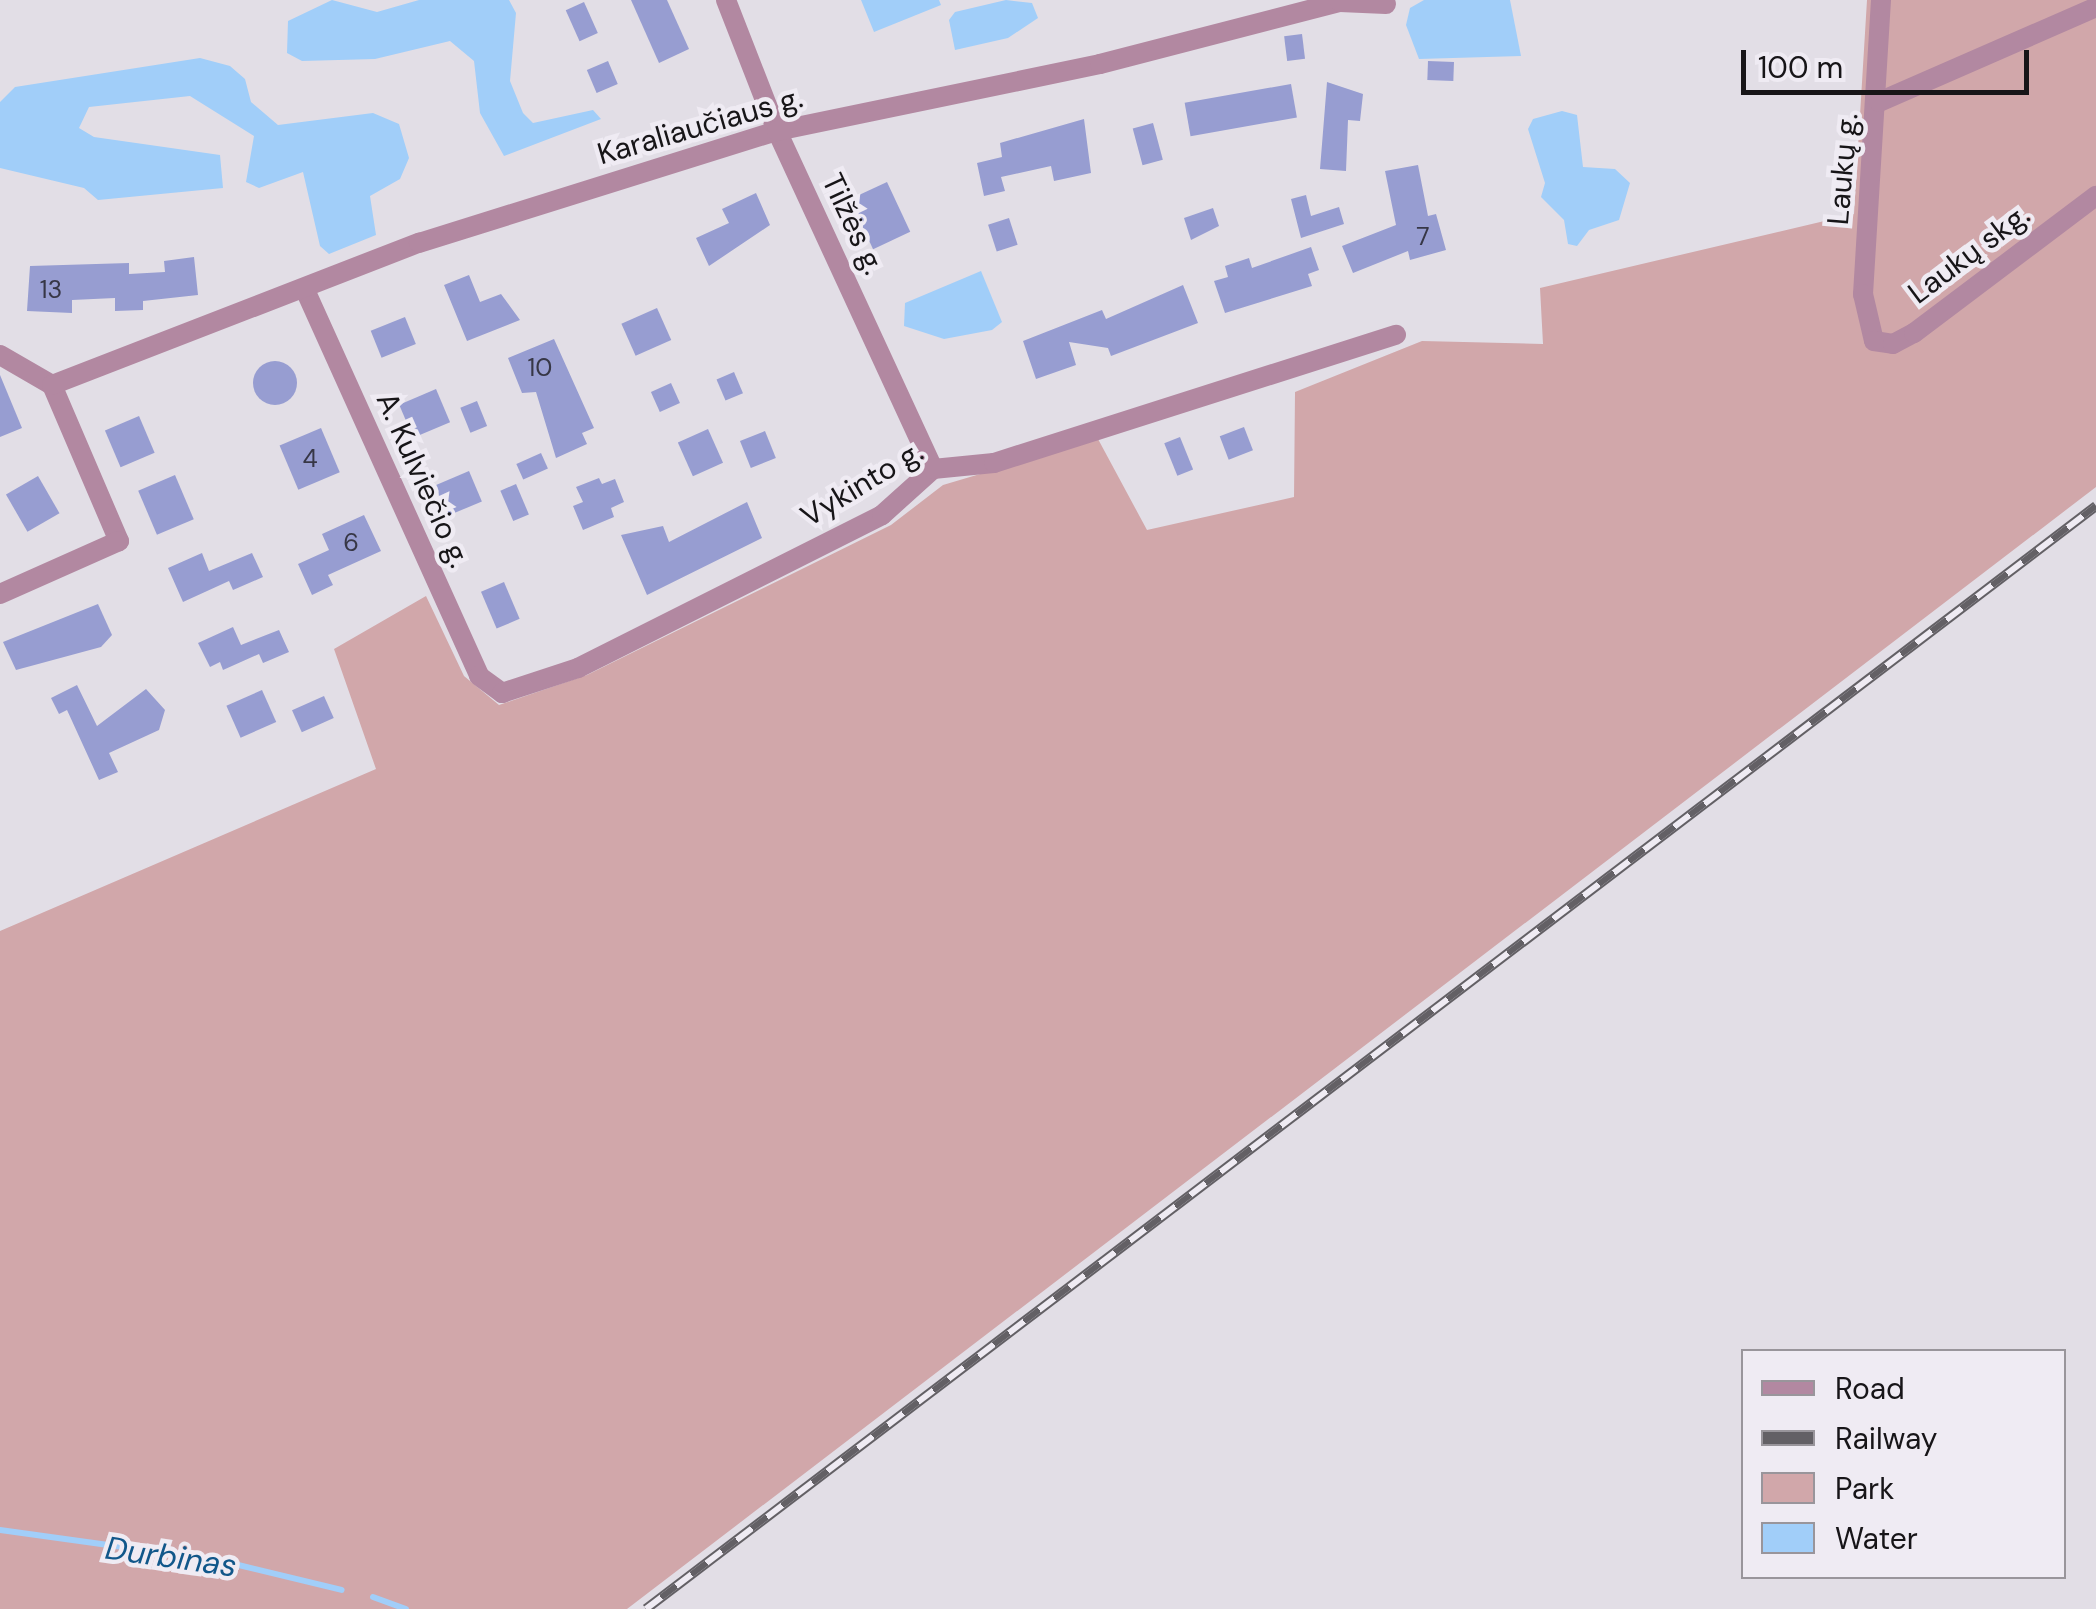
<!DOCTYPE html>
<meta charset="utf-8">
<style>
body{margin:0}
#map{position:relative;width:2096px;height:1609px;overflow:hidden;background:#e2dee6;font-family:"DM Sans",sans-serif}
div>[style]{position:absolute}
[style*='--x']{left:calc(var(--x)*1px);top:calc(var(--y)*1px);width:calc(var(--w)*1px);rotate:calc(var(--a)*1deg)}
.green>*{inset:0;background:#d1a7aa}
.water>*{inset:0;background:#a1cef9}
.stream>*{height:6px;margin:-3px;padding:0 3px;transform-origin:3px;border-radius:3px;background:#a1cef9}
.building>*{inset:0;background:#979dd1;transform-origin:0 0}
.round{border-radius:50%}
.minor>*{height:20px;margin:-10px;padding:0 10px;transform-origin:10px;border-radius:10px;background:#b288a1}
.rail>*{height:10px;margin-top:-5px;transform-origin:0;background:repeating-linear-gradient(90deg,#efebf3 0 19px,#636065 0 38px);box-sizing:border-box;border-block:2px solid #636065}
span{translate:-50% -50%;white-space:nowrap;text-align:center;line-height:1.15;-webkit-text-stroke:9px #efebf3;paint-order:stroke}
.number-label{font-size:25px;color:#373746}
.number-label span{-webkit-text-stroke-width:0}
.street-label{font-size:30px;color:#171518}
.water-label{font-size:32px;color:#11578a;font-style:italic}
.legend{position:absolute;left:1741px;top:1349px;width:325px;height:230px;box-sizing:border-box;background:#efebf3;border:2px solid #99959b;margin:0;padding:12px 18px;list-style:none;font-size:30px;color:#171518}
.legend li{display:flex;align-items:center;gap:20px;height:50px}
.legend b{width:50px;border:2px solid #99959b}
.scale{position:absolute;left:1741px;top:50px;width:288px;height:45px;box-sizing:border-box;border:5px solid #171518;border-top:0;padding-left:12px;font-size:30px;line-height:35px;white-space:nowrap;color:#171518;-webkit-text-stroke:8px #efebf3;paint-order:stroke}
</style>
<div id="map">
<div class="green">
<i style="clip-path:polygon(1867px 0,2096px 0,2096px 487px,627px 1609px,0 1609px,0 931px,376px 769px,334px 649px,426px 596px,464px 676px,499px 705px,587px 675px,891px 525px,943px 485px,1098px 439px,1147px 530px,1294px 497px,1295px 392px,1422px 341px,1543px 344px,1540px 288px,1854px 214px)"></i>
</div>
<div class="water">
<i style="clip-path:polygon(332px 0,377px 12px,419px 0,509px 0,516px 13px,510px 81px,523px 113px,533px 123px,593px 110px,601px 119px,504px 156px,480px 113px,474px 61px,450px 41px,375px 59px,302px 61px,287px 53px,288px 21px)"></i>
<i style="clip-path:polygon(861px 0,939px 0,941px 5px,874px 32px)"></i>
<i style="clip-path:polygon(1006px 0,1032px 3px,1038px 18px,1008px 38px,955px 50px,949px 20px,955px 12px)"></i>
<i style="clip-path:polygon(1424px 0,1510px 0,1521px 56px,1419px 59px,1406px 25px,1410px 8px)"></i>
<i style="clip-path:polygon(200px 58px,230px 66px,245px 79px,251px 102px,278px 125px,373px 113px,399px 124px,409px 158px,400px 179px,370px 196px,376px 235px,329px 254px,320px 246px,303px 172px,259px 188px,246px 182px,254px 136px,190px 96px,89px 107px,79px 128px,94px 137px,220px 155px,223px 188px,98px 200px,84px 188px,0 168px,0 102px,15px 87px)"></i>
<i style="clip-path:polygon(1562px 111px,1577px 115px,1583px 167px,1615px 169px,1630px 183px,1619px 220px,1589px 230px,1577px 246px,1568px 244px,1564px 220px,1541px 197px,1545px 183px,1528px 129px,1533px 119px)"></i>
<i style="clip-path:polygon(981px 271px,1002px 322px,992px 330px,944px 339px,904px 326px,905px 303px)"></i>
</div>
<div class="stream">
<i style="--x:0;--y:1530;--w:224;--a:7.9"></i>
<i style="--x:222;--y:1561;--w:123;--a:13.6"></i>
<i style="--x:373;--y:1597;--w:35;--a:20"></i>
</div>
<div class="building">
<i style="clip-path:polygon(631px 0,667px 0,689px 49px,659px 63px)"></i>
<i style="left:584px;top:2px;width:34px;height:20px;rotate:66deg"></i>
<i style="left:1302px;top:34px;width:25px;height:18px;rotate:83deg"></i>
<i style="left:608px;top:61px;width:25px;height:23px;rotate:67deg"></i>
<i style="left:1428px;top:61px;width:26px;height:19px;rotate:2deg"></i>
<i style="clip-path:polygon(1327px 82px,1363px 94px,1360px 121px,1348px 120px,1346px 171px,1320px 169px)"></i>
<i style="left:1291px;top:84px;width:34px;height:108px;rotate:80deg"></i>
<i style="clip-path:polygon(1084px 119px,1091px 173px,1054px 181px,1051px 166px,1001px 177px,1005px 191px,984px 196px,977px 163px,1002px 157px,1000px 143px)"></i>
<i style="left:1153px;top:123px;width:38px;height:21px;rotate:75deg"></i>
<i style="clip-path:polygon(1418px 165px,1428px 216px,1436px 214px,1446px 250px,1410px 260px,1408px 251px,1353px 273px,1342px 246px,1396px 225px,1385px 171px)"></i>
<i style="left:887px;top:182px;width:55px;height:41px;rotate:65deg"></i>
<i style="clip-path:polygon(756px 193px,770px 225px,709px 266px,696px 238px,729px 223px,722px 209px)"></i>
<i style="clip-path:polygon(1306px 195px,1311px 216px,1339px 207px,1344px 224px,1301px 238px,1291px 199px)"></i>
<i style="clip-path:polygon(1213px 208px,1219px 226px,1191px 240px,1184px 218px)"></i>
<i style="left:1009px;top:218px;width:28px;height:22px;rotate:72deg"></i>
<i style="clip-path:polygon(1311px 247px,1319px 270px,1308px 274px,1312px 286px,1225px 313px,1214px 281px,1228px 277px,1225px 266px,1249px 258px,1252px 268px)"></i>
<i style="clip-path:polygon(194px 257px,198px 295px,143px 301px,143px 310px,115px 311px,115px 298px,72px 300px,72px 313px,27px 311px,30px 266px,129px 263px,129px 274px,165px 272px,164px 261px)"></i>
<i style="clip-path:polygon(469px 275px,480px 302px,501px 294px,520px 320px,467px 341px,444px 285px)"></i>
<i style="clip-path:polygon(1183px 285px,1198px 323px,1111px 356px,1108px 348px,1069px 342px,1076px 365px,1036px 379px,1023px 341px,1102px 310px,1106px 319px)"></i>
<i style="left:657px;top:308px;width:35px;height:39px;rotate:66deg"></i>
<i style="left:405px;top:317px;width:29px;height:37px;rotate:68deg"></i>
<i style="clip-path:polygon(554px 339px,594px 428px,582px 433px,587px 444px,556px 458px,536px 392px,522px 393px,508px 358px)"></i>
<i class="round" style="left:253px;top:361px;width:44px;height:44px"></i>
<i style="left:734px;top:372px;width:23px;height:19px;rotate:67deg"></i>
<i style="clip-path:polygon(0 375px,22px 428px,0 437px)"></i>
<i style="left:671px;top:383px;width:22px;height:22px;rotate:66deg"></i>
<i style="left:436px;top:389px;width:36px;height:40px;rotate:67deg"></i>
<i style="left:477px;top:401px;width:27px;height:18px;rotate:68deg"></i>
<i style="left:139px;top:416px;width:40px;height:37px;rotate:67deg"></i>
<i style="left:1244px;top:427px;width:25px;height:26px;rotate:69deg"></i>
<i style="left:321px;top:428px;width:48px;height:45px;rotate:67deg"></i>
<i style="left:708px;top:429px;width:37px;height:33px;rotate:66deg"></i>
<i style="left:765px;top:431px;width:29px;height:27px;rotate:68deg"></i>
<i style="left:1180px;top:437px;width:35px;height:17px;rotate:68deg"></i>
<i style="left:541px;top:453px;width:17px;height:27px;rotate:66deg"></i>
<i style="left:469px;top:471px;width:33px;height:37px;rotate:67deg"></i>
<i style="left:175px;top:475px;width:48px;height:40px;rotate:67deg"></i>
<i style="left:38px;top:476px;width:43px;height:37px;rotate:60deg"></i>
<i style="clip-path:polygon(599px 478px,602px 484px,615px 479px,624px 502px,611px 508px,614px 517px,583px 530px,573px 506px,583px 502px,576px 487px)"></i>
<i style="left:516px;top:484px;width:33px;height:17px;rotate:67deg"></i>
<i style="clip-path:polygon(747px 502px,762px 538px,647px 595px,621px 535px,663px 526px,669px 542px)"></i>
<i style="clip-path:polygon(364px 515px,381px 551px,328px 575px,333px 585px,312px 595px,298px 564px,329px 550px,322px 534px)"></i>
<i style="clip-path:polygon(202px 553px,209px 571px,252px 553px,263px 577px,233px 590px,229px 581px,183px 602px,168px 568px)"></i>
<i style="left:504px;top:582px;width:40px;height:25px;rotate:67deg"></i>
<i style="clip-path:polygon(98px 604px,112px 635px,101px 647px,16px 670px,3px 642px)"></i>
<i style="clip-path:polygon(233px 627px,241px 645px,279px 630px,289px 652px,263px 663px,259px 654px,223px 670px,220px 662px,210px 667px,198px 643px)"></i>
<i style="clip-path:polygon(77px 685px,97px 726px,146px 689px,165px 710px,159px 730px,109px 753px,118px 772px,99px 780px,67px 710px,59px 714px,51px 698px)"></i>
<i style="left:262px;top:690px;width:35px;height:39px;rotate:66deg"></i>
<i style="left:324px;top:696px;width:24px;height:35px;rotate:66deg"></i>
</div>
<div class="minor">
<i style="--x:726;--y:0;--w:141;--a:68.7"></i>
<i style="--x:777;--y:131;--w:372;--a:65.2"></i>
<i style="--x:1881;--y:0;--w:295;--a:93.5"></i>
<i style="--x:1863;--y:294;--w:48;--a:76.8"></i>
<i style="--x:1874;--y:341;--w:19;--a:9"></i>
<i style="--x:1893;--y:344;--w:24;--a:-28"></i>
<i style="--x:1914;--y:333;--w:228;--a:-37"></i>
<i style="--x:1879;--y:102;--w:237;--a:-23.6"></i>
<i style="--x:306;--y:292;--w:421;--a:65.7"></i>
<i style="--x:479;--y:676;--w:29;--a:36"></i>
<i style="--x:502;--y:693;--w:80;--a:-18.2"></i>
<i style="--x:578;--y:668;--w:340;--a:-26.7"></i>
<i style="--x:882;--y:515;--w:69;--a:-42"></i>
<i style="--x:933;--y:469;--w:61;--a:-5.6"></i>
<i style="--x:994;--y:463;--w:422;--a:-17.7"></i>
<i style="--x:0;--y:355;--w:60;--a:30"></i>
<i style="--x:52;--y:385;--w:170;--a:66.8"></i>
<i style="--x:119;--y:541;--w:130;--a:156"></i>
<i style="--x:52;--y:385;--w:394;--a:-21.2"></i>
<i style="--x:419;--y:243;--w:375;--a:-17.4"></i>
<i style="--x:777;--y:131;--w:330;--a:-11.7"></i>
<i style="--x:1100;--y:64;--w:248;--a:-14.5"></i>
<i style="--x:1340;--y:2;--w:46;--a:2.5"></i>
</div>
<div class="rail">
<i style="--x:646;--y:1609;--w:1822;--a:-37.26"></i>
</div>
<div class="number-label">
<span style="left:1423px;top:237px">7</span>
<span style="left:51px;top:290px">13</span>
<span style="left:540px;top:368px">10</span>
<span style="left:310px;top:459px">4</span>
<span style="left:351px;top:543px">6</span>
</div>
<div class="street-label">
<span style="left:700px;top:126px;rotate:-16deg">Karaliaučiaus g.</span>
<span style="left:1843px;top:169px;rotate:-85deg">Laukų g.</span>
<span style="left:853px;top:224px;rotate:65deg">Tilžės g.</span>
<span style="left:1969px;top:254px;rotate:-37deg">Laukų skg.</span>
<span style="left:423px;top:480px;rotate:66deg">A. Kulviečio g.</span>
<span style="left:862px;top:484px;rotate:-31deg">Vykinto g.</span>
</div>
<div class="water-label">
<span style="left:171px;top:1557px;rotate:8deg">Durbinas</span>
</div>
<ul class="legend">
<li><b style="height:12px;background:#b288a1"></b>Road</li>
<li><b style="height:12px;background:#636065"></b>Railway</li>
<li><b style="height:28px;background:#d1a7aa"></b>Park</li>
<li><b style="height:28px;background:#a1cef9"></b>Water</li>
</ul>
<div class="scale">100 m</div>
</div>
